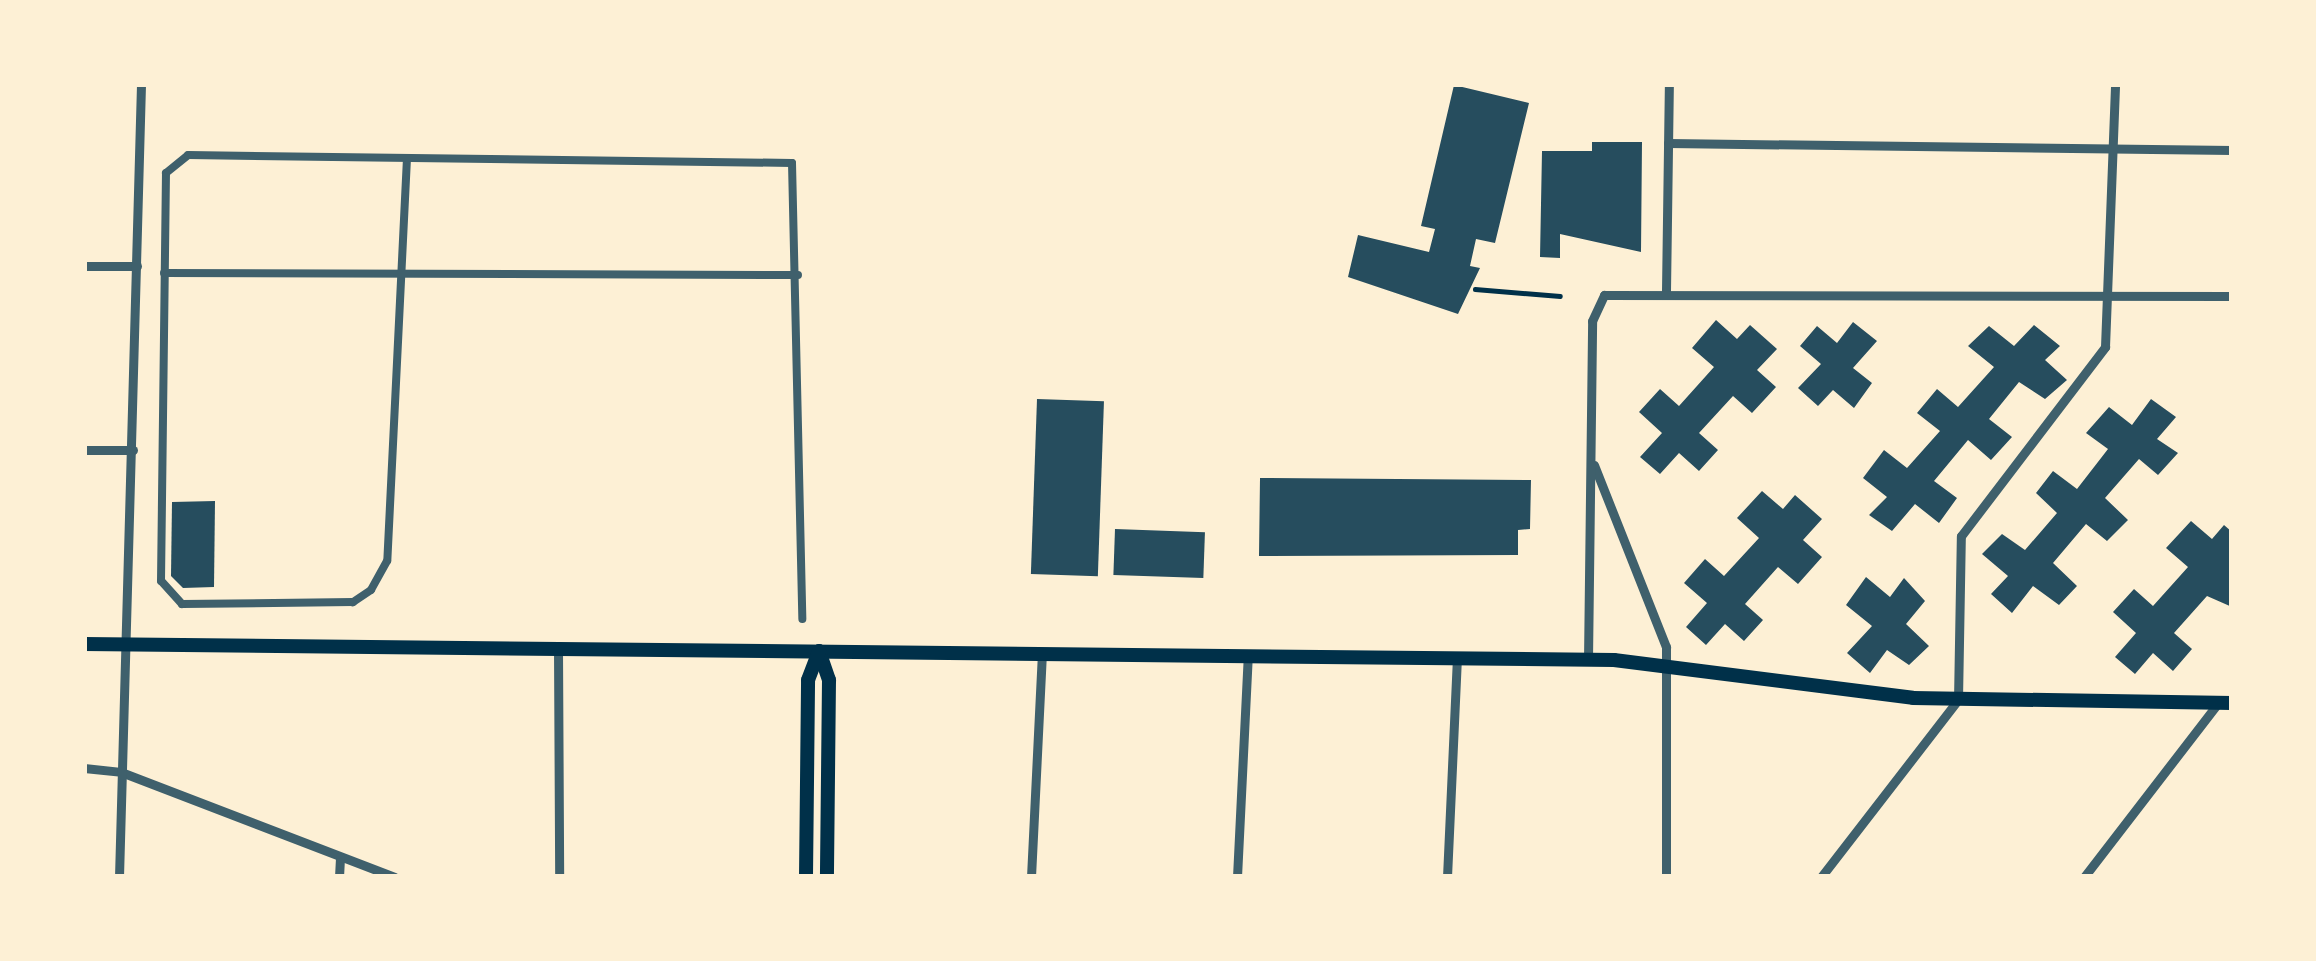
<!DOCTYPE html>
<style>
body{margin:0}
#map{position:relative;width:2316px;height:961px;overflow:hidden;background:#fdf0d5;font-family:Figtree,sans-serif}
div>[style]{position:absolute}
[style*='--x']{left:calc(var(--x)*1px);top:calc(var(--y)*1px);width:calc(var(--w)*1px);rotate:calc(var(--a)*1deg)}
.building>*{inset:0;background:#264d5e;transform-origin:0 0}
.path>*{height:4.5px;margin:-2.25px;padding:0 2.25px;transform-origin:2.25px;border-radius:2.25px;background:#003049}
.pedestrian>*{height:8px;margin:-4px;padding:0 4px;transform-origin:4px;border-radius:4px;background:#3f606c}
.minor>*{height:9px;margin:-4.5px;padding:0 4.5px;transform-origin:4.5px;border-radius:4.5px;background:#3f606c}
.secondary>*{height:14px;margin:-7px;padding:0 7px;transform-origin:7px;border-radius:7px;background:#003049}
span{translate:-50% -50%;white-space:nowrap;text-align:center;line-height:1.15;-webkit-text-stroke:12px #fdf0d5;paint-order:stroke}
.frame{position:absolute;inset:0;border:87px solid #fdf0d5;pointer-events:none}
</style>
<div id="map">
<div class="building">
<i style="clip-path:polygon(1454px 85px,1529px 103px,1495px 243px,1476px 239px,1470px 266px,1480px 268px,1458px 314px,1348px 277px,1358px 235px,1429px 252px,1435px 229px,1421px 226px)"></i>
<i style="clip-path:polygon(1592px 142px,1642px 142px,1641px 252px,1560px 234px,1560px 258px,1540px 257px,1542px 151px,1592px 151px)"></i>
<i style="clip-path:polygon(1716px 320px,1737px 339px,1750px 325px,1777px 349px,1757px 370px,1776px 387px,1752px 413px,1733px 396px,1699px 433px,1718px 450px,1699px 471px,1679px 453px,1660px 474px,1640px 457px,1662px 433px,1639px 412px,1660px 389px,1679px 406px,1714px 367px,1692px 348px)"></i>
<i style="clip-path:polygon(1853px 322px,1877px 341px,1853px 368px,1872px 383px,1854px 408px,1833px 390px,1818px 406px,1798px 388px,1821px 364px,1800px 346px,1817px 326px,1837px 343px)"></i>
<i style="clip-path:polygon(2034px 325px,2060px 346px,2045px 360px,2067px 380px,2045px 399px,2019px 382px,1989px 419px,2012px 437px,1991px 460px,1968px 440px,1934px 481px,1957px 498px,1939px 523px,1915px 504px,1892px 531px,1869px 515px,1887px 497px,1863px 478px,1884px 450px,1907px 468px,1940px 431px,1917px 413px,1937px 389px,1958px 407px,1994px 367px,1968px 346px,1989px 326px,2014px 346px)"></i>
<i style="left:1037px;top:399px;width:67px;height:175px;rotate:2deg"></i>
<i style="clip-path:polygon(2151px 399px,2176px 417px,2157px 439px,2178px 453px,2158px 475px,2139px 459px,2105px 498px,2128px 520px,2107px 541px,2086px 524px,2053px 563px,2077px 586px,2059px 605px,2033px 586px,2012px 613px,1991px 594px,2008px 576px,1982px 554px,2002px 534px,2025px 550px,2057px 513px,2036px 493px,2053px 471px,2077px 489px,2108px 449px,2086px 433px,2109px 407px,2132px 425px)"></i>
<i style="clip-path:polygon(1260px 478px,1531px 480px,1530px 529px,1518px 530px,1518px 555px,1259px 556px)"></i>
<i style="clip-path:polygon(1762px 491px,1783px 509px,1795px 495px,1822px 519px,1803px 540px,1822px 557px,1798px 584px,1778px 567px,1745px 604px,1763px 620px,1744px 641px,1725px 624px,1706px 645px,1686px 627px,1707px 603px,1684px 583px,1705px 559px,1724px 576px,1759px 538px,1737px 518px)"></i>
<i style="clip-path:polygon(215px 501px,214px 587px,183px 588px,171px 576px,172px 502px)"></i>
<i style="clip-path:polygon(2191px 521px,2212px 539px,2224px 525px,2232px 532px,2232px 607px,2207px 596px,2174px 633px,2192px 649px,2173px 671px,2153px 653px,2135px 674px,2115px 657px,2136px 633px,2113px 612px,2134px 589px,2153px 606px,2188px 567px,2166px 548px)"></i>
<i style="left:1115px;top:529px;width:90px;height:46px;rotate:2deg"></i>
<i style="clip-path:polygon(1866px 577px,1890px 597px,1904px 578px,1925px 601px,1906px 624px,1929px 646px,1909px 665px,1887px 650px,1870px 673px,1847px 653px,1872px 626px,1846px 605px)"></i>
</div>
<div class="path">
<i style="--x:1179;--y:84;--w:90;--a:0"></i>
<i style="--x:1475;--y:289;--w:85;--a:4.7"></i>
</div>
<div class="pedestrian">
<i style="--x:407;--y:158;--w:403;--a:92.8"></i>
<i style="--x:387;--y:561;--w:33;--a:119"></i>
<i style="--x:371;--y:590;--w:22;--a:146"></i>
<i style="--x:353;--y:602;--w:171;--a:179.3"></i>
<i style="--x:182;--y:604;--w:31;--a:-132"></i>
<i style="--x:161;--y:581;--w:408;--a:-89.3"></i>
<i style="--x:166;--y:173;--w:28;--a:-39"></i>
<i style="--x:188;--y:155;--w:604;--a:0.76"></i>
<i style="--x:792;--y:163;--w:456;--a:88.7"></i>
<i style="--x:164;--y:273;--w:634;--a:0.18"></i>
</div>
<div class="minor">
<i style="--x:1668;--y:143;--w:564;--a:0.71"></i>
<i style="--x:84;--y:266;--w:53;--a:0"></i>
<i style="--x:1666;--y:291;--w:207;--a:-89.2"></i>
<i style="--x:84;--y:450;--w:49;--a:0"></i>
<i style="--x:1594;--y:465;--w:196;--a:68.4"></i>
<i style="--x:1666;--y:647;--w:230;--a:90"></i>
<i style="--x:558;--y:649;--w:228;--a:89.7"></i>
<i style="--x:1588;--y:660;--w:339;--a:-89.3"></i>
<i style="--x:1592;--y:321;--w:29;--a:-65"></i>
<i style="--x:1604;--y:295;--w:628;--a:0.09"></i>
<i style="--x:84;--y:768;--w:37;--a:6"></i>
<i style="--x:121;--y:772;--w:293;--a:21"></i>
<i style="--x:119;--y:877;--w:793;--a:-88.41"></i>
<i style="--x:339;--y:877;--w:20;--a:-87"></i>
<i style="--x:1031;--y:877;--w:223;--a:-87.2"></i>
<i style="--x:1237;--y:877;--w:221;--a:-87.2"></i>
<i style="--x:1447;--y:877;--w:219;--a:-87.4"></i>
<i style="--x:1821;--y:877;--w:224;--a:-52.3"></i>
<i style="--x:1958;--y:700;--w:164;--a:-89"></i>
<i style="--x:1961;--y:536;--w:238;--a:-52.7"></i>
<i style="--x:2105;--y:347;--w:263;--a:-87.8"></i>
<i style="--x:2084;--y:877;--w:220;--a:-52.4"></i>
</div>
<div class="secondary">
<i style="--x:84;--y:644;--w:1530;--a:0.6"></i>
<i style="--x:1614;--y:660;--w:301;--a:7.2"></i>
<i style="--x:1913;--y:698;--w:319;--a:0.9"></i>
<i style="--x:819;--y:651;--w:31;--a:71"></i>
<i style="--x:829;--y:680;--w:197;--a:90.6"></i>
<i style="--x:806;--y:877;--w:197;--a:-89.4"></i>
<i style="--x:808;--y:680;--w:31;--a:-69"></i>
</div>
<div class="frame"></div>
</div>
